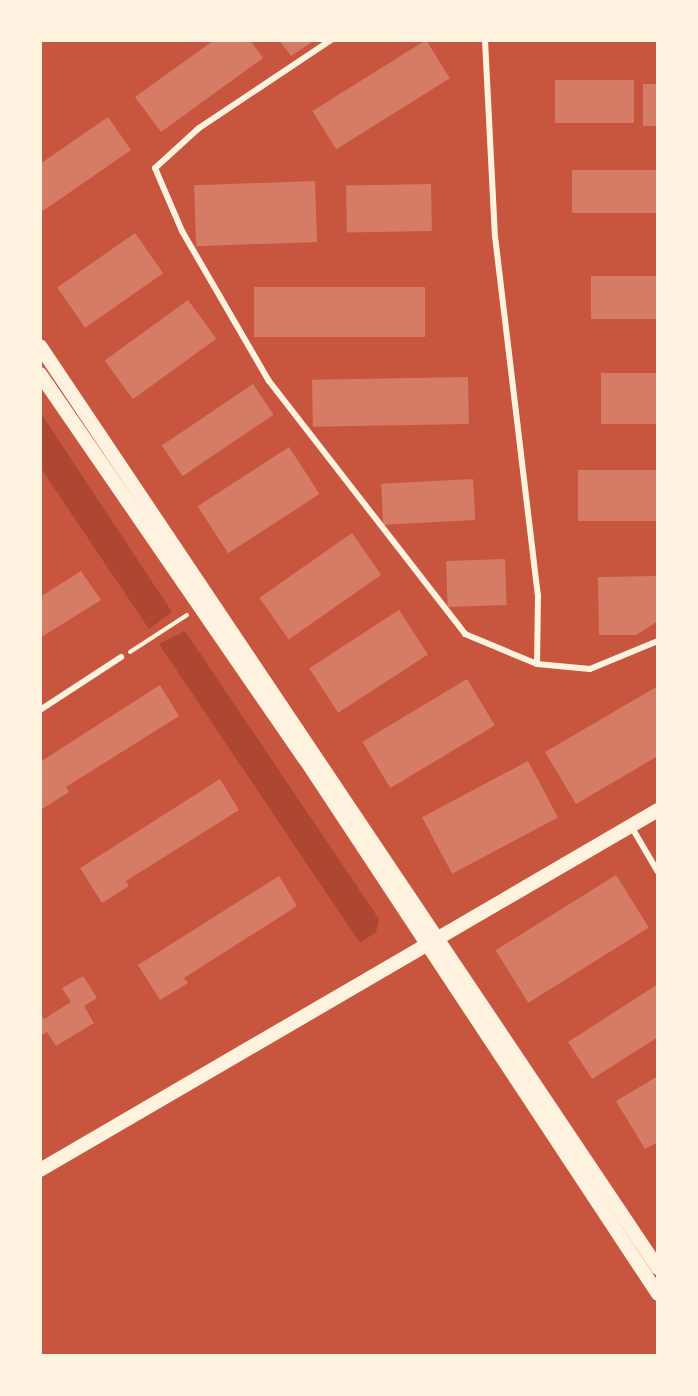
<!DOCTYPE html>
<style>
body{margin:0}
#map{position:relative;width:698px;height:1396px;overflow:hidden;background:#c8553d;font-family:Rubik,sans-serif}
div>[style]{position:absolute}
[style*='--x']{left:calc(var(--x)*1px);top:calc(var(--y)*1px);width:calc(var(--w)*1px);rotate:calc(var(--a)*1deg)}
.green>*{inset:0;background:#ae4732}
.building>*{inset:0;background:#d67c66;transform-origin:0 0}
.path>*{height:4px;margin:-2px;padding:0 2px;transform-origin:2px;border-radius:2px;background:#fff3e0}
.service>*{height:6px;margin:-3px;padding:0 3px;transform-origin:3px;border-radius:3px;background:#fff3e0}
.tertiary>*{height:14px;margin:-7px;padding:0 7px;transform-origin:7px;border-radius:7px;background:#fff3e0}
span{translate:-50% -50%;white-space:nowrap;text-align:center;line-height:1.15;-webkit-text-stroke:6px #fff3e0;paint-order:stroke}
.frame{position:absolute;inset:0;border:42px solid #fff3e0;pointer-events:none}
</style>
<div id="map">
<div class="green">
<i style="clip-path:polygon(40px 412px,172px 612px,149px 629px,40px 467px)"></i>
<i style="clip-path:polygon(185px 631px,379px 919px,376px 932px,360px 943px,159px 644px)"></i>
</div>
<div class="building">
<i style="clip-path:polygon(214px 40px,250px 40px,263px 58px,161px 132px,135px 97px)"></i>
<i style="clip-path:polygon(279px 40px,315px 40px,291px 56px)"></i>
<i style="left:426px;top:40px;width:45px;height:134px;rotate:58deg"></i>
<i style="left:555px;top:80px;width:79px;height:43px"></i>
<i style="left:643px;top:84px;width:15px;height:42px"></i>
<i style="clip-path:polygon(108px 117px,131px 150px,40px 213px,40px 164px)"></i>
<i style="left:658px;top:170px;width:43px;height:86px;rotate:90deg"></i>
<i style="left:315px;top:181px;width:61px;height:121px;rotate:88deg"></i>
<i style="left:431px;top:184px;width:47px;height:85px;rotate:89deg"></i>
<i style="left:135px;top:233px;width:49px;height:95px;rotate:55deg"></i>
<i style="left:591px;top:276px;width:67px;height:43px"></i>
<i style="left:425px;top:287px;width:50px;height:171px;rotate:90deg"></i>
<i style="left:188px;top:300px;width:48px;height:103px;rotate:54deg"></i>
<i style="left:658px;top:373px;width:51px;height:57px;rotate:90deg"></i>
<i style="left:468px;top:377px;width:47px;height:156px;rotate:89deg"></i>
<i style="left:253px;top:384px;width:37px;height:110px;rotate:56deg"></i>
<i style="left:289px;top:447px;width:56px;height:109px;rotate:57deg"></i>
<i style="left:658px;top:470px;width:51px;height:80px;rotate:90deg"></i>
<i style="left:473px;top:479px;width:41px;height:92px;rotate:87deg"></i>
<i style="left:352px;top:533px;width:51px;height:113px;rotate:55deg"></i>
<i style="left:505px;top:559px;width:46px;height:59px;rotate:88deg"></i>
<i style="clip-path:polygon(81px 571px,101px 600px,40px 638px,40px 597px)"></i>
<i style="clip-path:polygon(658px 576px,658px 621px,636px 635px,599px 635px,598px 577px)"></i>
<i style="left:399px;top:610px;width:53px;height:107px;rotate:57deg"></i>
<i style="left:467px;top:679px;width:54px;height:122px;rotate:59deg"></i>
<i style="clip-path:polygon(160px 685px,179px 716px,66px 787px,69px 792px,42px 809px,40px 762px)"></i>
<i style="clip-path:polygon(658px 686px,658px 756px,576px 804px,545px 752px)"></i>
<i style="left:528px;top:761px;width:64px;height:120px;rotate:62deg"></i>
<i style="clip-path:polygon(220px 779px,239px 810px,126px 881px,129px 886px,102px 903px,80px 868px)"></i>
<i style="left:616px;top:875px;width:62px;height:142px;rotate:58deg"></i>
<i style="clip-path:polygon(279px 876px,297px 906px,184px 978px,188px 983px,160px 1000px,138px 965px)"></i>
<i style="clip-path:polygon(83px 976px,97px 998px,84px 1006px,94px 1023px,56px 1046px,47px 1032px,40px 1036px,40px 1013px,44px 1019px,71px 1002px,62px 988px)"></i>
<i style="clip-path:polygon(658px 984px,658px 1037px,592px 1079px,568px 1042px)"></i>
<i style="clip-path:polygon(658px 1076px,658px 1142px,645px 1149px,616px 1101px)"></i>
</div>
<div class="path">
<i style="--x:130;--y:652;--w:68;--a:-33"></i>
</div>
<div class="service">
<i style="--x:331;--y:40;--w:159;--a:146.3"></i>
<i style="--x:199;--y:128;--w:59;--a:137.7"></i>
<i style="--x:155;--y:168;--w:69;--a:66.8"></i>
<i style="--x:182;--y:231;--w:173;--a:59.9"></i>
<i style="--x:269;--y:381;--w:320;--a:52.2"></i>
<i style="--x:465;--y:634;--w:78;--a:22.6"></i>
<i style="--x:537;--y:664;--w:53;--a:5.4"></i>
<i style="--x:590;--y:669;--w:74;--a:-22.4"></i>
<i style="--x:485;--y:40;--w:196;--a:87.1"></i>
<i style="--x:495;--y:236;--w:362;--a:83.2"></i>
<i style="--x:538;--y:595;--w:69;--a:90.8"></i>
<i style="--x:40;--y:710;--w:97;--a:-33.2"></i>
<i style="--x:631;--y:826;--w:53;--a:59.6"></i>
</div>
<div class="tertiary">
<i style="--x:40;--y:346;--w:1110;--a:56.17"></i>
<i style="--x:40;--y:374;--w:467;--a:55.5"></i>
<i style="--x:305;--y:759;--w:641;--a:56.58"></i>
<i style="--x:40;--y:1170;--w:715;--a:-30.22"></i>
</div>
<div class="frame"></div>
</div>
